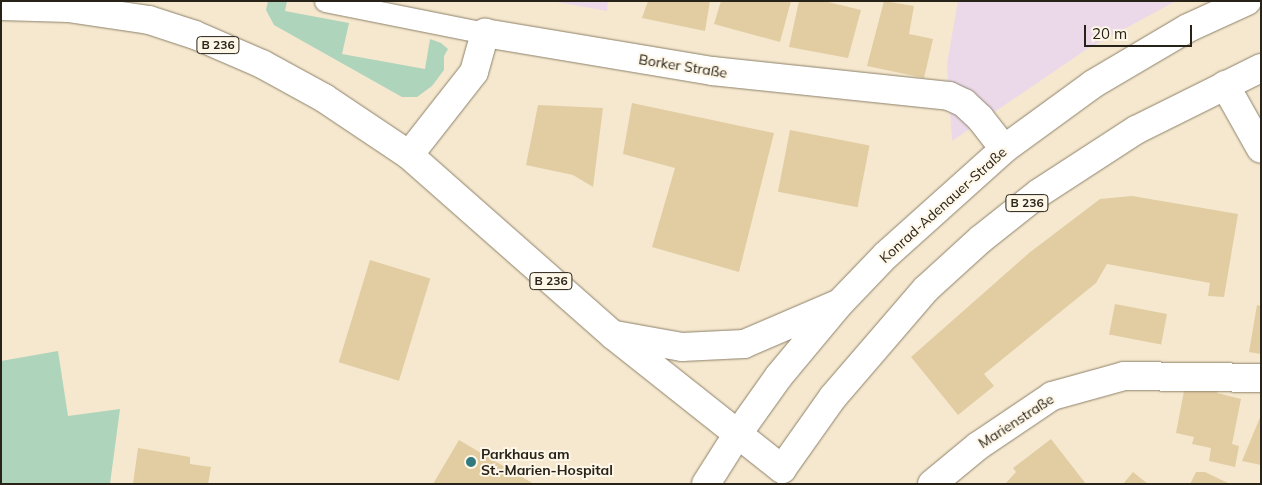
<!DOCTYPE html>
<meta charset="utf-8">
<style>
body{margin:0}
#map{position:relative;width:1262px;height:485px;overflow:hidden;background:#f5e8cf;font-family:Mulish,sans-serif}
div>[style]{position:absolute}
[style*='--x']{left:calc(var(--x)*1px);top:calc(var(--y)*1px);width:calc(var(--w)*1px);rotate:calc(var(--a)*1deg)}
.commercial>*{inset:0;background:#ebd9ea}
.green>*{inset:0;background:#aed4bb}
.building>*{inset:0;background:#e2cda2;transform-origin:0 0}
.roads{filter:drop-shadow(0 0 1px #8d816a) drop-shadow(0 0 1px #8d816a)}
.service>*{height:21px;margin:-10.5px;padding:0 10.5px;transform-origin:10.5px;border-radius:10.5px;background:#fff}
.minor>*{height:28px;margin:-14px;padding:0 14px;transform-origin:14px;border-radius:14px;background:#fff}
.tertiary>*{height:28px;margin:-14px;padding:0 14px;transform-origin:14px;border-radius:14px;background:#fff}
.primary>*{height:28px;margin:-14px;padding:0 14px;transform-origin:14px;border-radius:14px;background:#fff}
.dots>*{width:14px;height:14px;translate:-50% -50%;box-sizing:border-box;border:2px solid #fef6e7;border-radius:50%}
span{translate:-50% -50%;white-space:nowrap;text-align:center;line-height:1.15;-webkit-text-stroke:4px #fef6e7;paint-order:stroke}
.shield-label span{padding:1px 4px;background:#fef6e7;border:1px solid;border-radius:4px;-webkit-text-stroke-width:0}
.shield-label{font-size:12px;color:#272319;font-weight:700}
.street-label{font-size:14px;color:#272319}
.poi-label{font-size:14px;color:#272319;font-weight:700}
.left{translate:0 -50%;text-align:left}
.frame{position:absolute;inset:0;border:2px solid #272319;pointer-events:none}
.scale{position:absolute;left:1084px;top:25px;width:108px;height:22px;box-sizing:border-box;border:2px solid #272319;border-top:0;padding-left:6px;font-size:15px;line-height:18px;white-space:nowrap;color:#272319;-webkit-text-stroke:4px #fef6e7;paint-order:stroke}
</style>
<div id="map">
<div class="commercial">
<i style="clip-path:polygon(551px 1px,608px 1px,607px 11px)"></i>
<i style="clip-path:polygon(958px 1px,1176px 1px,1087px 49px,952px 141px,947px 64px)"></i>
</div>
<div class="green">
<i style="clip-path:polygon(268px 1px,287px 1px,285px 11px,349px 23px,342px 54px,425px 69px,430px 39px,441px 43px,448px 49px,444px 56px,444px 70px,432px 86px,417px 97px,402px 97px,274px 25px,266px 10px)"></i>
<i style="clip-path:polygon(58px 351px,68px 416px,120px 409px,110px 484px,1px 484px,1px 361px)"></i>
</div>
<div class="building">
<i style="clip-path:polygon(648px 1px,710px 1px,705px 31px,642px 18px)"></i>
<i style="clip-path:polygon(721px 1px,791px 1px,780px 42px,714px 24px)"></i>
<i style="clip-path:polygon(799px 1px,824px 1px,861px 10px,848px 58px,789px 47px)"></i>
<i style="clip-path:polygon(884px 1px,914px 6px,909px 34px,933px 39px,924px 78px,867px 66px)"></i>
<i style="clip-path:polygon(632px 103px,774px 133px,739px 272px,652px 247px,675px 168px,623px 154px)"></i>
<i style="clip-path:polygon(538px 105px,603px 108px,593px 187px,573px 175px,526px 165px)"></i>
<i style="left:790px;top:130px;width:81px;height:63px;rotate:11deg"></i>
<i style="clip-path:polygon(1132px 196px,1238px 214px,1224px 297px,1208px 296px,1210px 283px,1107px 264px,1096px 283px,984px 374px,994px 386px,958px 415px,911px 357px,1029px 253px,1100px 199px)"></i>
<i style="left:370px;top:260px;width:63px;height:107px;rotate:17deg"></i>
<i style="left:1115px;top:304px;width:53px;height:31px;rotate:11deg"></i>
<i style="clip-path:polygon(1257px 305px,1261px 306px,1261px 354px,1249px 352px)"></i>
<i style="clip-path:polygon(1209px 385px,1219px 388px,1217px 393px,1241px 399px,1232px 444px,1239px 446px,1235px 467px,1209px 461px,1211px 448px,1192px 444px,1194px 437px,1176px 433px,1185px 386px,1207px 391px)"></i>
<i style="clip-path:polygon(1261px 415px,1261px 465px,1242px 461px)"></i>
<i style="clip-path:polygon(1051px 439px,1086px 484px,1005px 484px,1016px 472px,1013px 468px)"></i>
<i style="clip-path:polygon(459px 440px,534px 484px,433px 484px)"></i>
<i style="clip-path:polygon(138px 448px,190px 457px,190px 464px,211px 467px,208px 484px,133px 484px)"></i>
<i style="clip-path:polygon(1133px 472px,1148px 484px,1123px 484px)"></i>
<i style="clip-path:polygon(1196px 472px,1205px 472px,1230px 484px,1190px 484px)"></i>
</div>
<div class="roads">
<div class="service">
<i style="--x:325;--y:1;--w:163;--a:11.3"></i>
</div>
<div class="minor">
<i style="--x:1225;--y:85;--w:73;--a:60.6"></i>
<i style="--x:409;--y:155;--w:105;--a:-51.9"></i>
<i style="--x:474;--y:72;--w:41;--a:-74.2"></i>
<i style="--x:485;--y:33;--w:230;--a:9.5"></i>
<i style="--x:712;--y:71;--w:238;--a:6"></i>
<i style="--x:949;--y:96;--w:17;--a:25"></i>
<i style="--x:964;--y:103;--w:22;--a:43"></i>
<i style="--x:980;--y:118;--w:39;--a:52"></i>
<i style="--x:932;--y:484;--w:60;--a:-39.6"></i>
<i style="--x:978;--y:446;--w:89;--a:-34"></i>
<i style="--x:1052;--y:396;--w:75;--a:-15.5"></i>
<i style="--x:1124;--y:376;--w:137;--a:0.8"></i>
</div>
<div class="tertiary">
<i style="--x:706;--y:484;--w:58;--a:-57.7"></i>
</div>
<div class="primary">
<i style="--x:1;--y:6;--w:67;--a:1.7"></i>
<i style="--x:68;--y:8;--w:82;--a:8.4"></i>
<i style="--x:149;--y:20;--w:48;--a:18.1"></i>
<i style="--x:195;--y:35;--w:73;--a:23.4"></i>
<i style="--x:262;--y:64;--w:71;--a:28.7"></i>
<i style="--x:324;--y:98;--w:102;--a:33.8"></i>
<i style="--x:409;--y:155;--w:272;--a:41.4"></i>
<i style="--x:613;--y:335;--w:216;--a:38.4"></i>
<i style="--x:782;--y:469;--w:88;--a:-54.7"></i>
<i style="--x:833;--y:397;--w:143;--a:-49.3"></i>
<i style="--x:926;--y:289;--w:74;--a:-42.3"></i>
<i style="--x:981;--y:239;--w:74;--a:-38.4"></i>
<i style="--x:1039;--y:193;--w:116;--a:-33"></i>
<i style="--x:1136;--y:130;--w:140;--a:-26.4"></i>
<i style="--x:615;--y:335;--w:68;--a:10.2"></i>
<i style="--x:682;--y:347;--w:62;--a:-2.8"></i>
<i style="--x:744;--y:344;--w:99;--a:-23.2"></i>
<i style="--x:737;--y:435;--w:72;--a:-54.6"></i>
<i style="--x:779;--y:376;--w:94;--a:-50.2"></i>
<i style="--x:839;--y:304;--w:68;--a:-46.2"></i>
<i style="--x:886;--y:255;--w:159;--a:-41.9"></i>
<i style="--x:1004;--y:149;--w:110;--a:-36.1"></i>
<i style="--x:1093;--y:84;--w:110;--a:-30.5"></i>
<i style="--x:1188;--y:28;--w:65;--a:-24.6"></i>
</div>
</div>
<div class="dots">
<i style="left:471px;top:462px;background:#30797f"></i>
</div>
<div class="shield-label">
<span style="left:218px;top:45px">B 236</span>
<span style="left:1027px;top:203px">B 236</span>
<span style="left:551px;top:281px">B 236</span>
</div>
<div class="street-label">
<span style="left:683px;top:66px;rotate:9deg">Borker Straße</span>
<span style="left:943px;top:205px;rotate:-42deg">Konrad-Adenauer-Straße</span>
<span style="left:1016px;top:421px;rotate:-33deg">Marienstraße</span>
</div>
<div class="poi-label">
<span class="left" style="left:481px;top:462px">Parkhaus am<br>St.-Marien-Hospital</span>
</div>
<div class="frame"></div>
<div class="scale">20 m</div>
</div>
